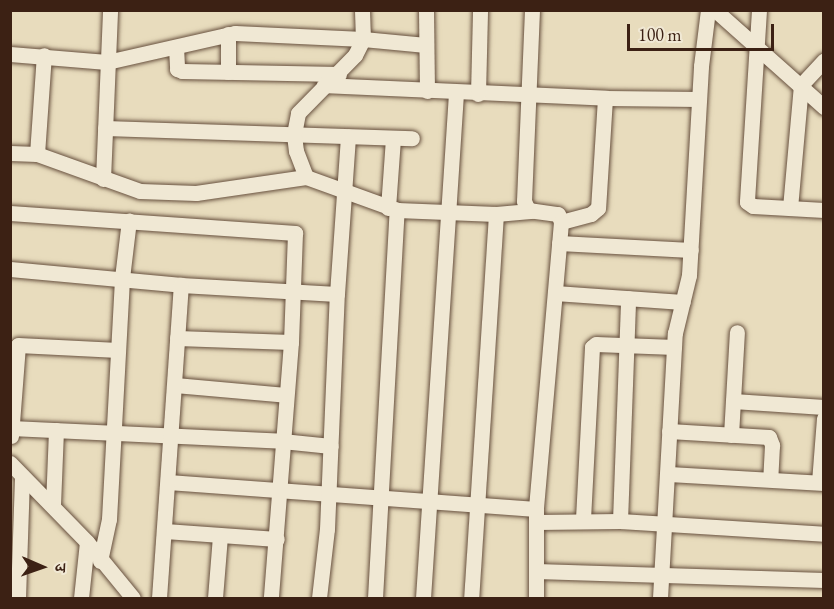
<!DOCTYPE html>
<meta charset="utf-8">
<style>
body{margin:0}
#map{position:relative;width:834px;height:609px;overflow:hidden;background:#e8dcbd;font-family:"EB Garamond","Noto Serif Devanagari",serif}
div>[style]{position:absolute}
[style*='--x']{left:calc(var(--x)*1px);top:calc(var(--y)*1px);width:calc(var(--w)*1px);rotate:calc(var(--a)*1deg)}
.roads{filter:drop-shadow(0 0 2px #67503e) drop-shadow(0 0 2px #67503e)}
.minor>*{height:15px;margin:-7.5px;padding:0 7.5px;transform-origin:7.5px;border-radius:7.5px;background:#f0e8d4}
span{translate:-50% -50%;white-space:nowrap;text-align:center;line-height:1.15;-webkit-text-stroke:4.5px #f0e8d4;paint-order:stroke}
.frame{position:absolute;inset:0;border:12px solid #3c2114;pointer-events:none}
.north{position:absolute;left:12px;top:537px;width:60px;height:60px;-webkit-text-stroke:4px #f0e8d4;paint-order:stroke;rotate:92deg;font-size:16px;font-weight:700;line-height:24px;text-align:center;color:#3c2114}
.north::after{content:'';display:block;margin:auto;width:21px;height:27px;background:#3c2114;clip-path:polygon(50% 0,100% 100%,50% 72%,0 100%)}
.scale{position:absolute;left:627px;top:24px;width:147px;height:27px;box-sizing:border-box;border:3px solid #3c2114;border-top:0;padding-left:8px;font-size:18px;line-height:21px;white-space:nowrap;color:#3c2114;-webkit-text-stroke:4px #f0e8d4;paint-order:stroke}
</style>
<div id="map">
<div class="roads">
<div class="minor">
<i style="--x:426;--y:10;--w:81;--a:89.3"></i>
<i style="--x:532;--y:10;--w:191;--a:92.4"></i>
<i style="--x:524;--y:201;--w:10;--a:66"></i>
<i style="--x:528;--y:210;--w:30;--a:8"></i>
<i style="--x:558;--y:214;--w:9;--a:69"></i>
<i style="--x:561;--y:222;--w:288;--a:95"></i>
<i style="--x:536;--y:509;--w:89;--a:90"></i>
<i style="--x:715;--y:10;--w:146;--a:41.7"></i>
<i style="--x:759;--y:10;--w:192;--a:93.6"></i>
<i style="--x:747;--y:202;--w:7;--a:34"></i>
<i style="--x:753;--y:206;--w:71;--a:3.2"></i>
<i style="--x:176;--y:47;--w:22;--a:87"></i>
<i style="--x:177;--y:69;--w:5;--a:22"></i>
<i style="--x:182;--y:71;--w:157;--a:1.1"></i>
<i style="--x:10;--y:54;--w:97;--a:4.7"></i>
<i style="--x:107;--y:62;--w:131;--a:-12.8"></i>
<i style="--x:235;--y:33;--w:128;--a:2.7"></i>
<i style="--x:363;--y:39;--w:63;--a:5.4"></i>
<i style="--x:228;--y:72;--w:38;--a:-90"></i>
<i style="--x:324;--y:85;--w:281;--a:2.6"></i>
<i style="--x:605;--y:98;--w:110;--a:93.6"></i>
<i style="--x:598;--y:208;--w:9;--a:139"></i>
<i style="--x:591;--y:214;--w:31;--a:165"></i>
<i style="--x:478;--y:94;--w:84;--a:-88.6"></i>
<i style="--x:605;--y:98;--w:94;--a:0.6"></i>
<i style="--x:105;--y:128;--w:307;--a:1.9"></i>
<i style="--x:10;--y:153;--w:27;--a:2"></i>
<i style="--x:37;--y:154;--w:109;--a:19.8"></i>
<i style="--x:140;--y:191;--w:56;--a:2"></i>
<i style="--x:196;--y:193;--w:111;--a:-8.3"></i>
<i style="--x:306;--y:177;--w:97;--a:19.9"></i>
<i style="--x:397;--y:210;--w:99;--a:2.3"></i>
<i style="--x:496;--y:214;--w:385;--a:93.7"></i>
<i style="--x:37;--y:154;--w:99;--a:-86"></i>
<i style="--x:306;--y:177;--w:28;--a:-111"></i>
<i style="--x:296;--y:151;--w:17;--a:-97"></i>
<i style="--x:294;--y:134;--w:21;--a:-79"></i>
<i style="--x:298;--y:113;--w:81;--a:-45.5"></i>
<i style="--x:355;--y:55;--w:18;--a:-63"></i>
<i style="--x:363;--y:39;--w:29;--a:-92"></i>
<i style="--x:103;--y:179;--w:169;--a:-87.6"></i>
<i style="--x:388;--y:208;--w:70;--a:-85.9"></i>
<i style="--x:790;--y:208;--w:123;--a:-84.9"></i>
<i style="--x:801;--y:85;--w:34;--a:-47"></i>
<i style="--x:10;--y:213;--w:286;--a:4"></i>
<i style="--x:295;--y:233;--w:109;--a:92.1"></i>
<i style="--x:291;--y:342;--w:257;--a:94.5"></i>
<i style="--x:496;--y:214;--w:37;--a:-5"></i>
<i style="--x:559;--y:243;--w:132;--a:3"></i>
<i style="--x:10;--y:269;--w:172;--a:5.3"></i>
<i style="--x:181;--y:285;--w:156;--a:3.3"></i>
<i style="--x:555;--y:293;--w:128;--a:4"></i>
<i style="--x:177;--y:338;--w:114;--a:2"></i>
<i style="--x:175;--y:385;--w:111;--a:5.1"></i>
<i style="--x:733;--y:401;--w:91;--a:3.8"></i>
<i style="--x:11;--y:428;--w:271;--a:2.7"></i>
<i style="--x:282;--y:441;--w:49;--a:5.8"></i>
<i style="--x:669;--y:431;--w:100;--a:3.4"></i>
<i style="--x:769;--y:437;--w:9;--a:69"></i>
<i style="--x:772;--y:445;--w:34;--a:93"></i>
<i style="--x:731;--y:435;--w:103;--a:-86.7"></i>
<i style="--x:11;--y:436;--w:91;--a:-85.6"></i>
<i style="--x:18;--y:345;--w:100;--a:2.9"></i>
<i style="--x:10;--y:463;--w:110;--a:45.7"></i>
<i style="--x:87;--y:542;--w:72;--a:50.6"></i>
<i style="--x:669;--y:474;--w:155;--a:3.3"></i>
<i style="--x:168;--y:482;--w:369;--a:4.2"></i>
<i style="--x:819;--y:482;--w:64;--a:-85.5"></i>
<i style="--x:53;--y:505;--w:75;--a:-87.7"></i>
<i style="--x:583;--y:519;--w:172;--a:-87"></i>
<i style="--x:592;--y:347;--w:5;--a:-37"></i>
<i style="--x:596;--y:344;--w:78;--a:2.2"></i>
<i style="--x:620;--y:521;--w:223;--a:-87.9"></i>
<i style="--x:537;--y:522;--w:83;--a:-0.7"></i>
<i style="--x:620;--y:521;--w:204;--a:3.6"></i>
<i style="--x:165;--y:531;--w:112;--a:4.1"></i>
<i style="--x:100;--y:561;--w:43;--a:-77.9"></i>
<i style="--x:109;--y:519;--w:241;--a:-86.9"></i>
<i style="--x:122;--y:278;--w:58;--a:-83.1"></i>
<i style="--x:536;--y:571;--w:288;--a:1.8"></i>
<i style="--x:18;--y:598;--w:122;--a:-88.1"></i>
<i style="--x:81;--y:598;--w:56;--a:-83.9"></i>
<i style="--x:159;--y:598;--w:314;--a:-86"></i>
<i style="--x:215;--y:598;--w:62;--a:-85.4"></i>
<i style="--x:319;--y:598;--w:69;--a:-83.4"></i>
<i style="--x:327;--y:529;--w:235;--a:-87.6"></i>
<i style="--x:337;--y:294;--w:158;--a:-86"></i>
<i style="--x:375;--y:598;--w:389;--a:-86.8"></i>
<i style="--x:423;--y:598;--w:506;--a:-86.26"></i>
<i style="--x:660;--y:598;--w:265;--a:-86.8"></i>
<i style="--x:675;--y:333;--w:60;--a:-76.4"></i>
<i style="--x:689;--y:275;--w:209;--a:-86.7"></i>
<i style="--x:701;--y:66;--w:56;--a:-82.9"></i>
</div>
</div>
<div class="frame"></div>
<div class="north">उ</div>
<div class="scale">100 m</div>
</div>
